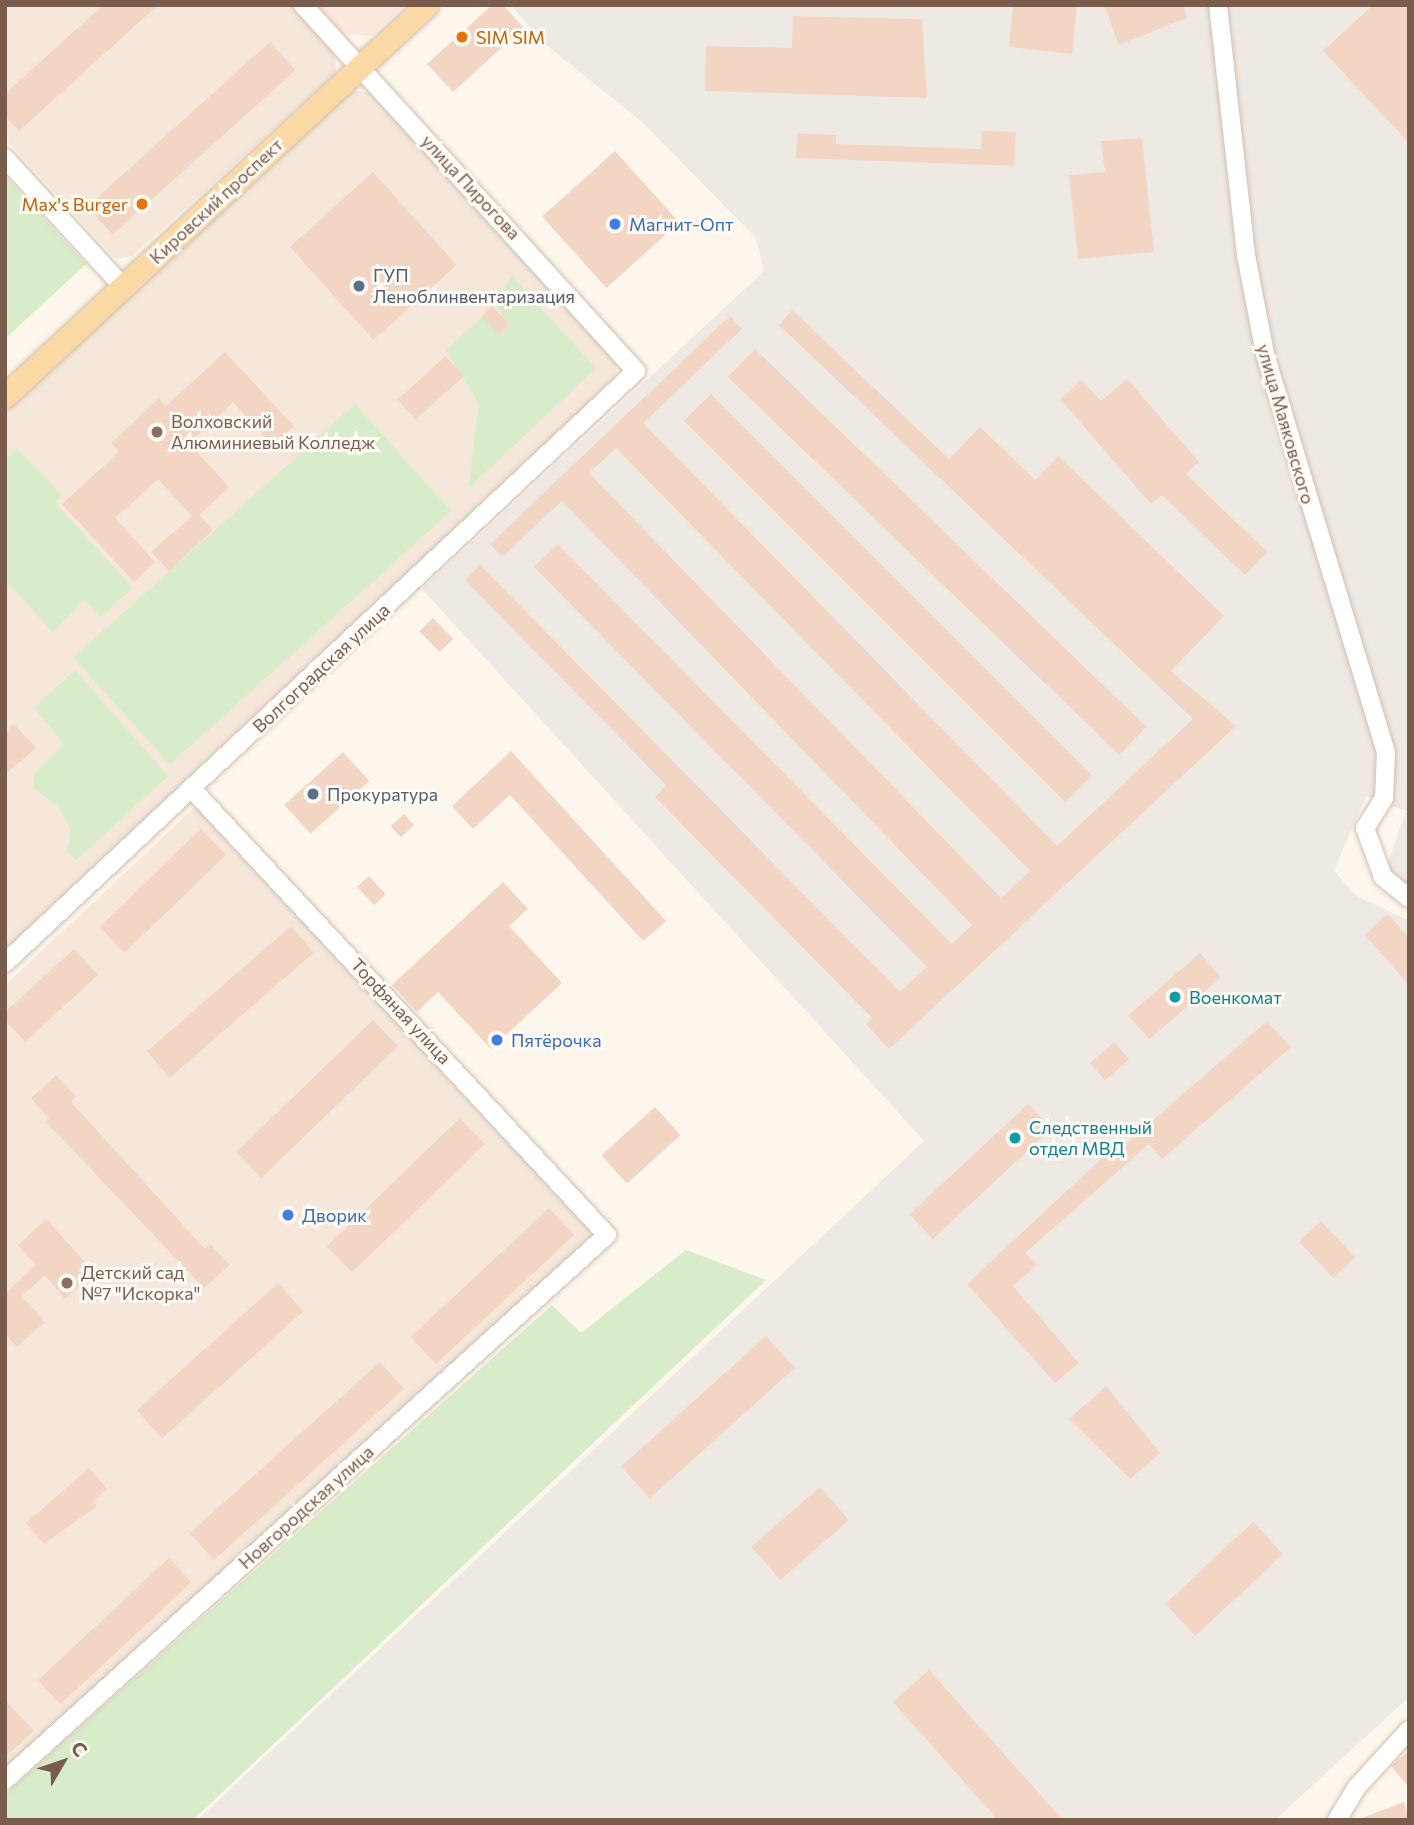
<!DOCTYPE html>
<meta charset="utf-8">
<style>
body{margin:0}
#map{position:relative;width:1414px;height:1825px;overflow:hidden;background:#fdf6ec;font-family:Commissioner,sans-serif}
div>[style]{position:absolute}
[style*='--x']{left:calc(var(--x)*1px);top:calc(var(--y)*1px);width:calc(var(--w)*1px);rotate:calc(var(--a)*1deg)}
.residential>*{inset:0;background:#f5e8da}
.commercial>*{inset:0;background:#fde8e0}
.industrial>*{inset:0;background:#efe9e4}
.green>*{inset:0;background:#d8ecc9;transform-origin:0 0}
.building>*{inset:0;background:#f3d5c3;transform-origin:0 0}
.roads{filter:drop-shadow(0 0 2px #d1beb0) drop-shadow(0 0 2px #d1beb0)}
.minor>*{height:18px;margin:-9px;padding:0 9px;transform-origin:9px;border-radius:9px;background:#fff}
.major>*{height:23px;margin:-11.5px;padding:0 11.5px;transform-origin:11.5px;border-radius:11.5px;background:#fbd9a5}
.dots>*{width:19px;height:19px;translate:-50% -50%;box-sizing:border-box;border:4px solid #fffaf3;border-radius:50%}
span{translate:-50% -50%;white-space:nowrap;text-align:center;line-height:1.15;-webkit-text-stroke:6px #fffaf3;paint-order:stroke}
.food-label{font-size:18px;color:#c56008}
.left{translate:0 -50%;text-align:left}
.right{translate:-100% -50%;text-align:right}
.street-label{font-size:18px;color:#7a5c4d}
.shop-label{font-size:18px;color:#366cbe}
.service-label{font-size:18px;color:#4e5e75}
.education-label{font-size:18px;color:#785e54}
.culture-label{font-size:18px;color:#0d838f}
.frame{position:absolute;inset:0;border:7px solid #7a5c4d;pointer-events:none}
.north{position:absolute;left:28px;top:1727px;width:70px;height:70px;-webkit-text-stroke:5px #fffaf3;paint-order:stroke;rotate:51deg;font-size:19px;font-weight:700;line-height:28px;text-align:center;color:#7a5c4d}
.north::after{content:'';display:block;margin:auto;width:24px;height:32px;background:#7a5c4d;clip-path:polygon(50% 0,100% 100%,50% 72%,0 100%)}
</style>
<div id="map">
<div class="residential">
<i style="clip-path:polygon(5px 5px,291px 5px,334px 51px,336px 73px,132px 256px,116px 259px,5px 138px)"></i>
<i style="clip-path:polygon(351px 90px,371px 93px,616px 360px,615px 378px,5px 949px,5px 412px)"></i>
<i style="clip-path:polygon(195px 807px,595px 1237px,5px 1770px,5px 985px)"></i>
</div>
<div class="commercial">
<i style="clip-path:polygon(317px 5px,405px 5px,371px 36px,343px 34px)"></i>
</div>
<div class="industrial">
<i style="clip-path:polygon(511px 5px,1409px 5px,1409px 890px,1383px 877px,1406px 811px,1366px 796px,1334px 871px,1357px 896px,1409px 921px,1409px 1697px,1275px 1820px,197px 1820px,924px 1141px,422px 589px,764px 271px,756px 238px,642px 122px,545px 44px)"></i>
</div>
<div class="green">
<i style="clip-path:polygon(5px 176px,86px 264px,5px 339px)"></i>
<i style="clip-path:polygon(512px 276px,596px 368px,468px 489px,479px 404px,446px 350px,482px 317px,499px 334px,509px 325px,494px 302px)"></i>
<i style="left:355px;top:404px;width:144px;height:379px;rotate:48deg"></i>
<i style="clip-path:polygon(17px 448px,62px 495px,55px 502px,133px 588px,101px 617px,84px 600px,53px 632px,5px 581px,5px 459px)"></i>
<i style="clip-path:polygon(75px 670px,168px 776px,76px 860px,67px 851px,71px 830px,58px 806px,34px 789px,34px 774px,64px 744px,34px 708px)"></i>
<i style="clip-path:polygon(686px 1250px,766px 1280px,193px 1820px,5px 1820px,5px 1794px,552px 1305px,581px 1333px)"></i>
</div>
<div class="building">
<i style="clip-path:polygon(103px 5px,158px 5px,19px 131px,5px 116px,5px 94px)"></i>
<i style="clip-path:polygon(492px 5px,503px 5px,530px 35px,517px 47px,510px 40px,453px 92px,427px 64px)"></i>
<i style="clip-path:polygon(1013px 5px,1077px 5px,1072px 54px,1009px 47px)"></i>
<i style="clip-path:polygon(1104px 5px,1183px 5px,1187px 18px,1119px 45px)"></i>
<i style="clip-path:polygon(1373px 5px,1409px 5px,1409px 143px,1323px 51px)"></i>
<i style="clip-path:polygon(793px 16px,922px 19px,927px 98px,705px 91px,706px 46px,792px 48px)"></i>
<i style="left:270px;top:42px;width:38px;height:246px;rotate:48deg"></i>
<i style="clip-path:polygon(982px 131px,1016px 132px,1014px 166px,796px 158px,797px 133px,836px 135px,836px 144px,981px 149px)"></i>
<i style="clip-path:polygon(1142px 138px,1154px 252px,1078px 259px,1069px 175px,1105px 172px,1101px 141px)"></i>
<i style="left:615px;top:151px;width:96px;height:98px;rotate:48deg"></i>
<i style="left:373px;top:172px;width:125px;height:112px;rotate:48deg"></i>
<i style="left:492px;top:306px;width:25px;height:15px;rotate:45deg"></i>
<i style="clip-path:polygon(evenodd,792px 310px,949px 459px,980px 427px,1035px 480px,1058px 456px,1224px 616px,1171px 671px,1236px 726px,889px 1049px,866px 1024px,872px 1018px,655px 797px,666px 785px,465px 580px,480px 565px,900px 992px,927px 967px,534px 567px,558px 544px,952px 944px,972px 925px,562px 501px,502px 557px,490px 544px,730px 316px,742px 329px,643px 423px,1057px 846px,1193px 719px,779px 325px,792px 310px,616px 448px,1030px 871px,1001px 898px,589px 473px,616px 448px)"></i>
<i style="left:755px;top:349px;width:544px;height:39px;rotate:44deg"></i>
<i style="clip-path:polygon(225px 352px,294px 426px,273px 446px,233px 402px,189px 443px,229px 487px,199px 515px,213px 530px,169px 571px,151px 552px,192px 516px,158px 479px,115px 518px,155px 562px,134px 582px,62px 504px,119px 452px,111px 443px,159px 398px,166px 406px)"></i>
<i style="left:446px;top:356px;width:27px;height:65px;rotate:48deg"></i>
<i style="clip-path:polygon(1127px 379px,1199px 462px,1186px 474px,1267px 552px,1245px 575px,1162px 495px,1151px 504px,1060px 399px,1082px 380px,1101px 401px)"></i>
<i style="left:711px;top:394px;width:539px;height:38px;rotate:45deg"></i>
<i style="left:433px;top:618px;width:29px;height:19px;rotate:46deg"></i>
<i style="clip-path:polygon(14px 724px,36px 748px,5px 775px,5px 733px)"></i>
<i style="clip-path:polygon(511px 751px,666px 921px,643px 941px,510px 795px,473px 829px,452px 806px)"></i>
<i style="left:343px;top:752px;width:39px;height:79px;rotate:48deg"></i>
<i style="left:404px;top:814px;width:15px;height:18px;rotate:48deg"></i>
<i style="left:201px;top:829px;width:36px;height:141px;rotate:46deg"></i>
<i style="left:369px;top:876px;width:25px;height:16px;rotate:48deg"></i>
<i style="clip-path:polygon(503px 882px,528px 909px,509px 926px,562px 983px,491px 1049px,438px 992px,417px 1012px,392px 985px)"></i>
<i style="clip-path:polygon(1388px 914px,1409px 938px,1409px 985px,1365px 935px)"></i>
<i style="left:291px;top:926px;width:35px;height:191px;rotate:49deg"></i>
<i style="clip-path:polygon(74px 949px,98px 975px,25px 1042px,5px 1020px,5px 1012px)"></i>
<i style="left:1200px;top:953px;width:32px;height:95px;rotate:49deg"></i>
<i style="left:373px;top:1020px;width:36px;height:190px;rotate:46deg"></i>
<i style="clip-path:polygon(1267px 1021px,1291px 1047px,1162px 1159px,1149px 1144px,1025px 1253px,1037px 1265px,1013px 1286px,1079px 1363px,1055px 1383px,967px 1284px,1117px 1144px,1121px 1148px)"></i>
<i style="left:1114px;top:1042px;width:23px;height:32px;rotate:49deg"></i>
<i style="clip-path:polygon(56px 1075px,76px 1097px,71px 1102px,205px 1249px,210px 1244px,230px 1265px,204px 1288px,46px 1122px,49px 1119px,31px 1098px)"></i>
<i style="left:1028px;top:1104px;width:34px;height:162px;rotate:47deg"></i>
<i style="left:655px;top:1107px;width:38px;height:72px;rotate:48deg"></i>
<i style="left:460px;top:1118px;width:36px;height:185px;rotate:46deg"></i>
<i style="left:549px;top:1208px;width:37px;height:189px;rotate:47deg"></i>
<i style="clip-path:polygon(46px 1219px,94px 1272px,65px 1299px,45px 1275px,22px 1296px,45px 1322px,17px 1347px,5px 1334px,5px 1293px,36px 1265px,18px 1245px)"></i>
<i style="left:1321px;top:1221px;width:50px;height:30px;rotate:47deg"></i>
<i style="left:278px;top:1283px;width:38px;height:190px;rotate:48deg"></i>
<i style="left:766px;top:1336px;width:43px;height:195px;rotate:48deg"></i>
<i style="left:380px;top:1362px;width:36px;height:256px;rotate:48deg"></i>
<i style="clip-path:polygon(1106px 1386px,1160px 1453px,1130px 1479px,1069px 1419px)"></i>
<i style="clip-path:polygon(89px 1468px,107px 1489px,93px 1501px,97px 1506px,44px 1544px,26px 1523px)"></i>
<i style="left:820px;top:1487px;width:44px;height:91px;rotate:49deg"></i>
<i style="left:1253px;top:1522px;width:44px;height:120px;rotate:47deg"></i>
<i style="left:169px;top:1558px;width:33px;height:179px;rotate:47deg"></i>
<i style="clip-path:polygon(929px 1670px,1063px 1820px,998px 1820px,893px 1702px)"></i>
<i style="clip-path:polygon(5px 1700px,34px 1731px,5px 1757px)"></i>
<i style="clip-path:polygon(1409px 1751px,1409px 1788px,1391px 1766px)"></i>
<i style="clip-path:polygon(1404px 1802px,1409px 1820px,1362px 1820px,1362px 1818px)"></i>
</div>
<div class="roads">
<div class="minor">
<i style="--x:1218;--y:5;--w:252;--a:83.6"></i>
<i style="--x:1246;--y:255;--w:101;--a:79.1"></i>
<i style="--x:1265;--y:354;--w:416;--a:73.1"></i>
<i style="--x:1386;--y:752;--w:46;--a:92.5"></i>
<i style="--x:1384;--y:798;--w:36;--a:122"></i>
<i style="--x:1365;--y:828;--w:52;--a:69.8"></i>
<i style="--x:1383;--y:877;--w:33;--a:39"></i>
<i style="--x:5;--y:158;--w:175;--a:47.5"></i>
<i style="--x:5;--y:963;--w:865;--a:-43.17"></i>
<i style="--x:636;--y:371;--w:495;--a:-132.3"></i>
<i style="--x:5;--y:1780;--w:812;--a:-42.16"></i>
<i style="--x:607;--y:1235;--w:609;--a:-132.94"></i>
<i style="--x:1337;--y:1820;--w:39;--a:-59"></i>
<i style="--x:1357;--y:1787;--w:77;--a:-47.6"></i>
</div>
<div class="major">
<i style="--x:5;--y:396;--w:575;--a:-42.82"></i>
</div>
</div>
<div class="dots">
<i style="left:462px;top:37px;background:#e8710a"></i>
<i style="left:142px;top:204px;background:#e8710a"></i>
<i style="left:615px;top:224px;background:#3f7fe0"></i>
<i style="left:359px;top:286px;background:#5c6f8a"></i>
<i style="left:157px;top:432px;background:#8d6e63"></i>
<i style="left:313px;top:794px;background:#5c6f8a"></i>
<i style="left:1175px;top:997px;background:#0f9aa8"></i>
<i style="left:497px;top:1040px;background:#3f7fe0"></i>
<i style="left:1015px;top:1138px;background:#0f9aa8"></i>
<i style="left:288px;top:1215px;background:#3f7fe0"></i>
<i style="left:67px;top:1283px;background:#8d6e63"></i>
</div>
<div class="food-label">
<span class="left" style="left:476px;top:37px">SIM SIM</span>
<span class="right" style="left:128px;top:204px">Max's Burger</span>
</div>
<div class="street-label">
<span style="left:471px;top:187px;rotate:47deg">улица Пирогова</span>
<span style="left:216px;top:201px;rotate:-43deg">Кировский проспект</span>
<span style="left:1286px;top:424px;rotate:74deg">улица Маяковского</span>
<span style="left:321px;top:668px;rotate:-43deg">Волгоградская улица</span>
<span style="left:401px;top:1011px;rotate:47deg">Торфяная улица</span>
<span style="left:306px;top:1507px;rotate:-42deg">Новгородская улица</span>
</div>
<div class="shop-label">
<span class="left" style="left:629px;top:224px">Магнит-Опт</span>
<span class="left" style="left:511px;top:1040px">Пятёрочка</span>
<span class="left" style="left:302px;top:1215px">Дворик</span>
</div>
<div class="service-label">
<span class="left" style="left:373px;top:286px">ГУП<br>Леноблинвентаризация</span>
<span class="left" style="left:327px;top:794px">Прокуратура</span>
</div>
<div class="education-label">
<span class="left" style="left:171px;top:432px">Волховский<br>Алюминиевый Колледж</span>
<span class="left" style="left:81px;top:1283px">Детский cад<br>№7 "Искорка"</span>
</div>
<div class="culture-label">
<span class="left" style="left:1189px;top:997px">Военкомат</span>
<span class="left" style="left:1029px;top:1138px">Следственный<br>отдел МВД</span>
</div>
<div class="frame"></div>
<div class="north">С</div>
</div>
